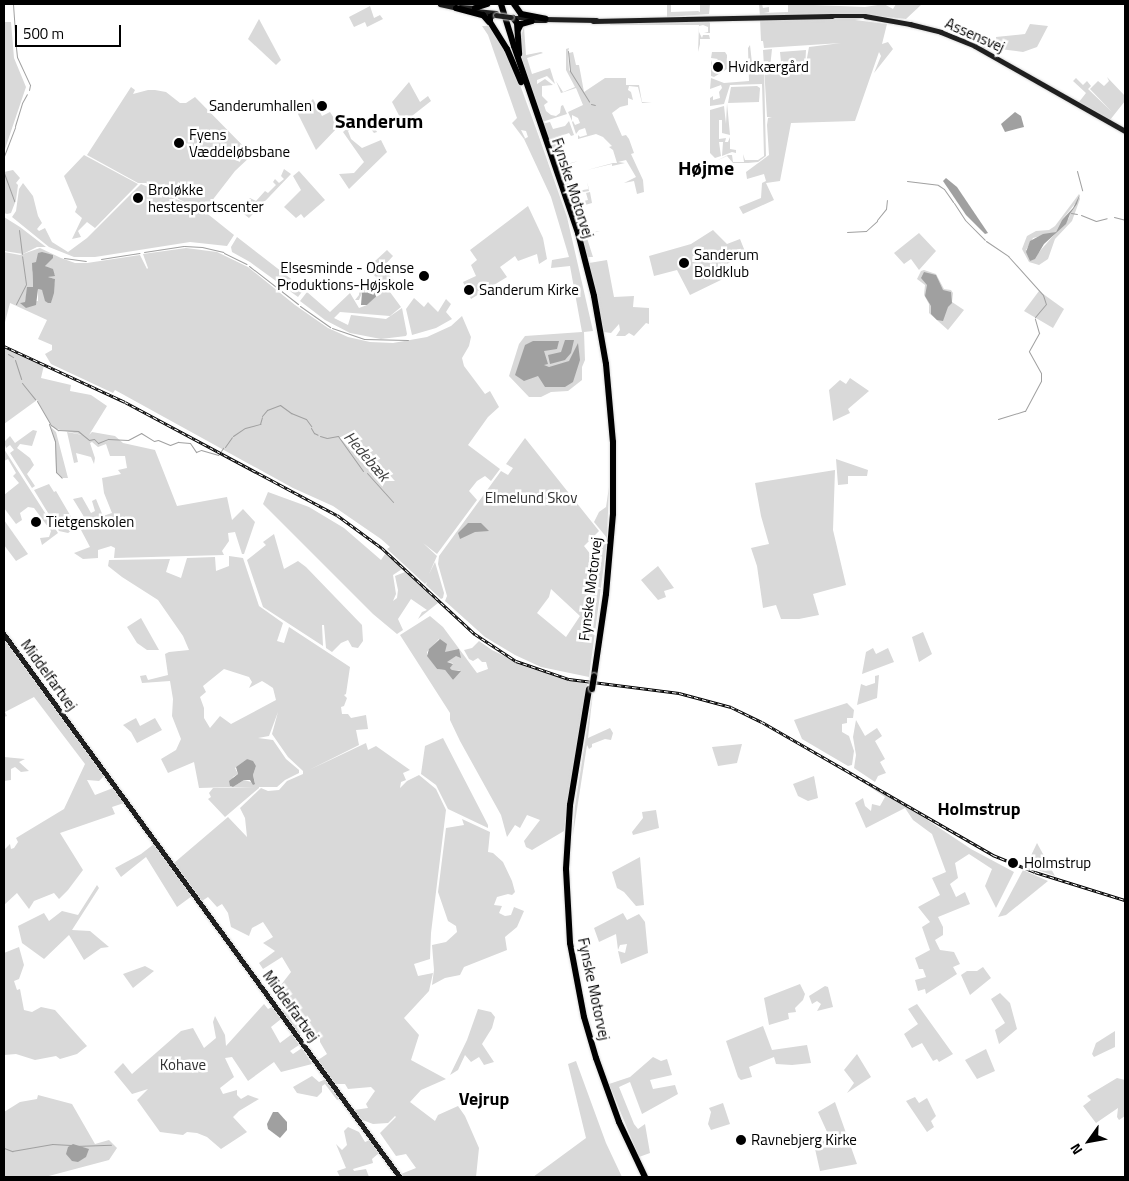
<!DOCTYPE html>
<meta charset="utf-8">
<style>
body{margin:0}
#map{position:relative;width:1129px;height:1181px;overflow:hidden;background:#fff;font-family:"Titillium Web",sans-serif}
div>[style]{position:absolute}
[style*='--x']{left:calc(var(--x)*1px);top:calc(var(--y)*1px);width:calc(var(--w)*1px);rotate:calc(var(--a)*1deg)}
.green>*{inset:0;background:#d9d9d9}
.water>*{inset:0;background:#a0a0a0}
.stream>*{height:1px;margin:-0.5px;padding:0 0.5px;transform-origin:0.5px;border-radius:0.5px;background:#a0a0a0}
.roads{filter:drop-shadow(0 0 1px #dbdbdb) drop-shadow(0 0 1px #dbdbdb)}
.secondary>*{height:4.5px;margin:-2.25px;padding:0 2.25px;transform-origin:2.25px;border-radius:2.25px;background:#1f1f1f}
.highway>*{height:6px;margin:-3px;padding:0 3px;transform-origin:3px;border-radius:3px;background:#000}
.rail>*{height:3px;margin-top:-1.5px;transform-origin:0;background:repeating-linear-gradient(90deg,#fff 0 4px,#000 0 8px);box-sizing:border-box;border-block:1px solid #000}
.bridges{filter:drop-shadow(0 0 1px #dbdbdb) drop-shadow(0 0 1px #dbdbdb)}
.secondary-bridge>*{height:4.5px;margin:-2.25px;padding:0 2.25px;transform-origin:2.25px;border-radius:2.25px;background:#1f1f1f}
.highway-bridge>*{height:6px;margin:-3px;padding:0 3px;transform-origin:3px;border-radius:3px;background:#000}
.dots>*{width:14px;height:14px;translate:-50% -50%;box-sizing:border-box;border:2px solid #fff;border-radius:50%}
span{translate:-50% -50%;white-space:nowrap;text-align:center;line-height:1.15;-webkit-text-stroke:5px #fff;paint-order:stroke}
.street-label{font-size:15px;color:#000}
.poi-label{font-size:15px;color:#000}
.left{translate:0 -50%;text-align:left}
.right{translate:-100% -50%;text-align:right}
.park-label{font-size:15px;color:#303030}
.water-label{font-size:16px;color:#414141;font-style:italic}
.quarter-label{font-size:18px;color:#000;font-weight:700}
.district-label{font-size:20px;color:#000;font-weight:700}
.frame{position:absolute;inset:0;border:5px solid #000;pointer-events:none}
.north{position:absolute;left:1064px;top:1116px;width:50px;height:50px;-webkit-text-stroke:4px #fff;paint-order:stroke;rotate:238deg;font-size:14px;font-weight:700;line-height:20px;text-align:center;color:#000}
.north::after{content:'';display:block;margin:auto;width:18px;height:22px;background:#000;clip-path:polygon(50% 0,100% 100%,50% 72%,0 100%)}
.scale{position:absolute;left:15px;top:25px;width:106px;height:22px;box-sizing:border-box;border:2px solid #000;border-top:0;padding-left:6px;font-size:15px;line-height:18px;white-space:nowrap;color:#000;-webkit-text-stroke:4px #fff;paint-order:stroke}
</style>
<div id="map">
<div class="green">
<i style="clip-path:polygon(667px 4px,671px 4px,671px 12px,698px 11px,700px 12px,700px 4px,710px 4px,709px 14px,667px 17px)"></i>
<i style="clip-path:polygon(759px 4px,762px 4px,763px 8px,769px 7px,769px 12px,764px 13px,788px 12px,788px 4px,865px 7px,884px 4px,893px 9px,896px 4px,922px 4px,906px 19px,868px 15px,760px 16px)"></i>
<i style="clip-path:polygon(370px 6px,374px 18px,380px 15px,383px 19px,367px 27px,365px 22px,354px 27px,349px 17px)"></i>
<i style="clip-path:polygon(846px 17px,867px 18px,855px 20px,887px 24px,882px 44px,888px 42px,893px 49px,874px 73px,881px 56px,879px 52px,855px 121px,791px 123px,780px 181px,766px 183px,774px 200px,743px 214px,739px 207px,761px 198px,762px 183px,766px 181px,764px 174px,747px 179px,746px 172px,769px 155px,767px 125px,768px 118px,772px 117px,767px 117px,763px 50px,772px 49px,770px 68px,781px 62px,780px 52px,806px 50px,805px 69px,809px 47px,841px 43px,764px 48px,763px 41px,761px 41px,760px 19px)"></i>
<i style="clip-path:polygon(259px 19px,281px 60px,276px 65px,248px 39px)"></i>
<i style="clip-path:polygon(708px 20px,710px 23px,710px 33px,704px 33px,708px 32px,708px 27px,703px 25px,699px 26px,699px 32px,702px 38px,703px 35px,709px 35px,710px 39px,700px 39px,700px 44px,698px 52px,699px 25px,610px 25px,611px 23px,628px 22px)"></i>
<i style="clip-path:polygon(4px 22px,11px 22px,14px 58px,26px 87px,4px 152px)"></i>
<i style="clip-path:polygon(1030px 24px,1048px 26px,1037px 47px,1023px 52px,992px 48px,989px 51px,960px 38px,981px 44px,982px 41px,996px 40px,996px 37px,1025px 34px)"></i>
<i style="clip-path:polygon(482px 26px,489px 26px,499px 40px,515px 71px,538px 134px,567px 217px,593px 331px,584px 332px,585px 360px,582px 367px,582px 380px,568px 391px,551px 392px,541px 397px,529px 397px,509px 376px,519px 344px,525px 336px,582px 332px,570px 266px,551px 268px,552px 260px,569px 257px,551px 197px,524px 139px,528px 137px,526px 131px,521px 130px,525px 138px,524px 139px,512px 123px,517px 118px,488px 35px)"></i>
<i style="clip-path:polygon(524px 27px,526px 55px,541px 52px,543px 53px,527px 58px,532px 74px,550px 68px,555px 84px,547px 76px,537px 80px,537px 84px,545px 79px,553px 85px,542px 86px,542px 96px,548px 102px,544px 105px,546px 111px,551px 115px,556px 116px,560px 113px,561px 106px,563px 105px,567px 114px,542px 122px,521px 55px,519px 42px)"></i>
<i style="clip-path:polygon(750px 45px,752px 63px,762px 62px,764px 69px,766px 156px,758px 162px,748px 163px,733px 163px,727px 156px,716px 161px,728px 155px,732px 155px,733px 162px,744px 162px,743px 154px,745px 160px,758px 160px,764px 156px,762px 84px,730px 85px,724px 104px,710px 106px,710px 98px,713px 96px,713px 100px,720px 98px,719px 92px,722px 88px,721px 85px,710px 89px,711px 78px,724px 83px,749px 81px,748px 48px)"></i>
<i style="clip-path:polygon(569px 48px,568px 52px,569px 70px,570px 71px,569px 53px,573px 52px,576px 65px,579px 65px,584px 92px,605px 78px,626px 78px,626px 85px,639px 85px,642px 102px,652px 102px,642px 103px,638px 87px,629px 86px,628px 90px,631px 92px,633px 100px,628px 98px,628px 105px,620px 107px,612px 113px,622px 136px,626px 135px,629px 139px,634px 153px,631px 154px,643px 180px,644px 192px,637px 194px,634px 181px,624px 183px,636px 177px,626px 160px,618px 162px,625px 163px,612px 166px,612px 164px,587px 170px,613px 163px,617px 163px,613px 150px,609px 147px,612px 146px,603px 137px,596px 134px,578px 139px,578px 135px,580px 137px,587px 135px,586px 131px,585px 128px,579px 130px,576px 134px,572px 122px,573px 121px,575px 125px,580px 123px,578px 118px,572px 115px,572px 121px,568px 112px,583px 105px,576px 88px,561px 93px,556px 81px,563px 92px,575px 87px,566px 70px,566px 49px)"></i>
<i style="clip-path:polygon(712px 52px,725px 52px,727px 55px,727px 69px,714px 77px,711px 76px,711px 60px,714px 69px,719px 68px,720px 65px,718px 62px,714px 63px,718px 59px,711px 58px)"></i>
<i style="clip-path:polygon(1107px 77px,1125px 96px,1125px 101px,1110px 120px,1079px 102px,1086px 93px,1073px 81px,1076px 78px,1083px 85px,1087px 81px,1091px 86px,1088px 89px,1112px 112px,1090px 89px,1098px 81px,1104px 86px,1109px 81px)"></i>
<i style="clip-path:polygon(409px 82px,420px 102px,428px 96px,431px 101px,403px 123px,392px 102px)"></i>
<i style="clip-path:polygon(757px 86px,760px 88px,759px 102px,728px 103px,731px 87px)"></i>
<i style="clip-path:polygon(131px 87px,135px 90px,133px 94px,148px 90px,155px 90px,166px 92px,180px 103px,186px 103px,195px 97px,252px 155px,235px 171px,204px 211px,234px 235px,227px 246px,190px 242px,95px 257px,74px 257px,49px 247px,12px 217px,16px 211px,19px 189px,23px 183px,33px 196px,38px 216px,42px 223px,37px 229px,39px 231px,45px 228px,52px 242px,68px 252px,87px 238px,141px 184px,197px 208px,146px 183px,138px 183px,87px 155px)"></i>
<i style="clip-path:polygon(313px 99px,322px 116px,330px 112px,339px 126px,316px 150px,298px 114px)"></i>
<i style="clip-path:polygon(727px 103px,730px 135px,722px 133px,722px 120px,719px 120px,719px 139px,726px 138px,725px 142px,728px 142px,730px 137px,730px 149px,736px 150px,736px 153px,732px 152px,722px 156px,723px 142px,719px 142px,721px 156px,715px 158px,710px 153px,710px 110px,724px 106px,726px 124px)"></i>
<i style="clip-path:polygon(368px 117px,366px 119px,368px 124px,372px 122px,377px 132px,374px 133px,370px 128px,363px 123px,358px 124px,348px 131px,351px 139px,362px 148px,381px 140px,387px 152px,349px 189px,339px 174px,354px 173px,364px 162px,343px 132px,351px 125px)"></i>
<i style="clip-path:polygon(569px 121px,574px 135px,571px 136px,569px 133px,555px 138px,559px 151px,566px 150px,567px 164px,578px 161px,564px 166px,571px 192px,589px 189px,587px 182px,589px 191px,572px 194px,575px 203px,588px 200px,586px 193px,590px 192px,592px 203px,578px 207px,586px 233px,600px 231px,586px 235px,593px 257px,587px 257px,552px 146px,542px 124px,550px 122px,553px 129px,565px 126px)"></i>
<i style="clip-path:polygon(84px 155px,138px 184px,95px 228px,87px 222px,78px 231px,81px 237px,72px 239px,82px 218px,75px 212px,77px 207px,64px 176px)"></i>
<i style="clip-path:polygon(284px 169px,291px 174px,249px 218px,240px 211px,250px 198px,256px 201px,265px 191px,268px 193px,276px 185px,273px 182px,275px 179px,279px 183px,284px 179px,281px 176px)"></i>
<i style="clip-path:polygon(13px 170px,20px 178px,16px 183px,18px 185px,16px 200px,11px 213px,7px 214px,4px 213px,4px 172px)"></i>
<i style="clip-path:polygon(299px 171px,325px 200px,304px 218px,301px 214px,296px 218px,284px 207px,301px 190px,293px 176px)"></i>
<i style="clip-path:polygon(evenodd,1079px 194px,1080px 199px,1072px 221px,1055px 239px,1048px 259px,1039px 265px,1029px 262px,1022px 249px,1027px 236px,1036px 231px,1049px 230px,1055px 226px,1079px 194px,1078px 200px,1077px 204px,1070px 214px,1069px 218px,1039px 252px,1026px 250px,1033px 238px,1056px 232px,1062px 220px,1078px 200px)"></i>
<i style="clip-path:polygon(528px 206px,543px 238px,547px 259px,539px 264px,537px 254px,518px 261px,515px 256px,500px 267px,507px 277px,471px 299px,463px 282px,476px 276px,471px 265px,477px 260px,470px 250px)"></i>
<i style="clip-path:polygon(4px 217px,20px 227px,46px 247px,37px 247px,23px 254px,4px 251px)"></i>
<i style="clip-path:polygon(713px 230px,727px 244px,740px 239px,746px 254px,725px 265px,729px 275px,725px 278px,690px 295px,677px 270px,654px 276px,649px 256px,691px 244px)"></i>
<i style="clip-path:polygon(919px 233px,936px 251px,919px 270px,911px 259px,904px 264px,894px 253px)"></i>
<i style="clip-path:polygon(237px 237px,304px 289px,298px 297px,250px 262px,232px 252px,231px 247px)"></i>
<i style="clip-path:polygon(evenodd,40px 248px,61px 258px,75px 263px,87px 263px,140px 255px,147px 269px,148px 268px,143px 254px,186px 248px,217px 252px,248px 267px,295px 305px,328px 328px,348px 337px,370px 342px,393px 343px,427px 337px,451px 326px,462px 316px,471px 337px,469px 346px,462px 358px,464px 366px,485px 394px,490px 391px,499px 407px,488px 417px,468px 445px,500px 469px,491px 481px,485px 476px,477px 481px,469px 491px,477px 500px,437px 554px,423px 543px,437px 556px,429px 574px,435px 562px,444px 593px,443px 598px,441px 599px,426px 585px,427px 582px,425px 584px,387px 549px,390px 547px,381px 539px,333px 506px,293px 488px,115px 390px,113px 393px,51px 364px,45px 354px,52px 350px,52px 345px,38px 339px,47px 320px,10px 303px,4px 326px,4px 252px,20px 255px,40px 248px,38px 259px,55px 275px,48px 277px,55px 279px,51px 303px,42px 290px,38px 289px,38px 301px,20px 303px,25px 302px,28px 287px,33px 287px,32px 272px,38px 259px)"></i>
<i style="clip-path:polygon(387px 250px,393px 256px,382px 268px,394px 280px,387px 288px,401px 307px,390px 316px,340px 312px,334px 318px,348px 325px,351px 315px,386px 319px,402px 308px,407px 334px,406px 336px,381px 339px,350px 333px,325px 320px,300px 301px,307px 292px,330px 312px,350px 293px,359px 308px,367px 305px,379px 293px,362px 293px,359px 300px,355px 300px,359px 295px,360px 285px,373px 282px,376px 278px,381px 282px,371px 272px,374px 262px)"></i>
<i style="clip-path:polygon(607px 260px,614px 297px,634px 296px,633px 307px,649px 308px,649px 324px,646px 323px,634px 336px,629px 333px,625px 336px,616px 336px,620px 330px,619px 324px,611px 333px,604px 332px,589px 263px)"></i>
<i style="clip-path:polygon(924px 270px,936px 274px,944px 289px,951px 290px,953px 293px,952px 302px,964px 310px,948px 330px,929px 313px,929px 304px,924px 295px,925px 285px,917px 279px,921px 271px)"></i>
<i style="clip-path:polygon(1039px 291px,1064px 309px,1053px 328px,1024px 311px)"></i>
<i style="clip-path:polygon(414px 298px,424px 307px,428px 302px,438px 312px,446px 299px,451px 304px,446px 312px,452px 319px,436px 328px,412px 335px,406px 309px)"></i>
<i style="clip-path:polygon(4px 347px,44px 365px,41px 378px,71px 385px,70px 391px,91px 395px,107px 406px,89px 435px,92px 432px,115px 436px,123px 443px,155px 450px,177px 506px,227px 497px,232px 520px,243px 509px,255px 522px,244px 554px,242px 554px,235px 532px,228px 533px,229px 541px,222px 551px,224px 555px,114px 558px,115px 548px,111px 546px,98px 550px,98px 558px,83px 559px,74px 553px,90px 547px,81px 530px,86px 528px,84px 523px,86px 520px,73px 499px,82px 497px,91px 513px,95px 511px,92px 501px,96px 499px,103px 516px,112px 513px,104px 493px,102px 478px,121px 474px,118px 470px,127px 468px,125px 456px,110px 456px,106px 444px,98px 447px,92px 442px,90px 443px,95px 458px,94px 464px,91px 457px,76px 453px,78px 462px,74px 463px,67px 432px,88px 436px,56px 429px,50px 423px,37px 400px,4px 424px)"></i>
<i style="clip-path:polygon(850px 378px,869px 391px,848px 409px,850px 413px,833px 421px,829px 390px,840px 380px,846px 384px)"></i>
<i style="clip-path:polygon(51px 427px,56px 432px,68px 478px,63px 478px,56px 473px,55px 441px)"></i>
<i style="clip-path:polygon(33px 430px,37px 431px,32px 446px,20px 444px,17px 448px,30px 458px,34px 465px,27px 474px,35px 486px,32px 488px,10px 453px,14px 450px,10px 445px,6px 448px,4px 442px,10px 436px,15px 443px)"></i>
<i style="clip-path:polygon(evenodd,525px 438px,599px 531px,584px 546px,599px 565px,603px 537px,607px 542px,589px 677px,541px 667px,515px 655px,485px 637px,445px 601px,447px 596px,438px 564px,439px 556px,501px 471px,508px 475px,513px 468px,506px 464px,525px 438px,551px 589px,580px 616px,566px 637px,537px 613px,549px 597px,551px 589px)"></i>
<i style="clip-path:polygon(4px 449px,58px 533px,42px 545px,40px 538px,49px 537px,51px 531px,34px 508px,28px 507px,20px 513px,22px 520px,16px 524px,4px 508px,4px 495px,19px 483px,13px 476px,16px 473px,8px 459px,4px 461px)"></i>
<i style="clip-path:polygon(836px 459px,868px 470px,867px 476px,848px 476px,848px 484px,838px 485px)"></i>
<i style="clip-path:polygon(835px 470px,833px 530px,846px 585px,813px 594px,819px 615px,799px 619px,781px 619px,776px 605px,763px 608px,757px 566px,751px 548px,769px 544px,761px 516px,755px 483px)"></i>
<i style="clip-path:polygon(49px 484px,54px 492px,56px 491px,77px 527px,68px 533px,59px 531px,34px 490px)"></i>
<i style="clip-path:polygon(609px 487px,607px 538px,594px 522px,599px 512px,606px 507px)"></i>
<i style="clip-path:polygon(268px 492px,309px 507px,344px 528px,381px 560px,385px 554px,394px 561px,402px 569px,393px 575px,396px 594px,393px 601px,397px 598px,398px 590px,395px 576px,405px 572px,438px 603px,418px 619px,422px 612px,427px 610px,411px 599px,398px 619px,403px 630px,397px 634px,373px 614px,263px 504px)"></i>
<i style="clip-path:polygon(4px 520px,28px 554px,16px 561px,4px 545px)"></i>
<i style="clip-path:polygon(274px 534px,284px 569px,298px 561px,306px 567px,362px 625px,363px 641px,358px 648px,352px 647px,348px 640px,341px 643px,332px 652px,326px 648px,324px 625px,322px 625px,323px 646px,263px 607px,247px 560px,266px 545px,263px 542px)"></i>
<i style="clip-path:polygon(evenodd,229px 556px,243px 558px,259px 606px,283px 623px,277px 641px,284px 643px,289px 627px,350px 667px,346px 694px,344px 695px,347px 698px,344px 706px,341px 707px,342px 714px,348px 714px,351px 718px,366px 715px,368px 729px,356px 730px,359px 745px,309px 770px,366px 743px,368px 750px,376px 746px,410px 770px,403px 773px,406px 780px,401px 782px,400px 788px,407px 781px,419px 775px,436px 789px,446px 810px,431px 933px,430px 959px,414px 964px,418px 976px,433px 973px,429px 991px,404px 1018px,419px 1035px,411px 1060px,446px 1079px,421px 1090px,410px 1102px,435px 1121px,438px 1115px,458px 1106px,465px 1116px,479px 1148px,476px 1177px,404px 1177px,401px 1174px,416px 1168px,406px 1154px,396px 1156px,380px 1133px,396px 1117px,395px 1116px,388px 1123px,373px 1124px,360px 1119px,354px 1110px,368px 1108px,366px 1104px,375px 1091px,371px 1087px,348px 1089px,345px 1084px,335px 1084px,318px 1060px,327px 1054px,320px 1042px,320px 1034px,313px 1037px,306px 1029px,299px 1034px,282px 1011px,293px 1003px,286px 993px,281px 996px,277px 990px,291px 972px,282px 957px,263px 969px,259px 963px,275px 951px,263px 943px,273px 937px,263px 922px,252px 928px,249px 936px,231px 927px,228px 913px,222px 904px,217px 907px,208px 897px,202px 901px,174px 863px,228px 817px,247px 837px,245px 818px,240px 808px,261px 788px,268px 791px,279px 790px,287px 781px,303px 774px,303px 771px,288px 757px,272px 734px,278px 712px,269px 736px,258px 738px,273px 740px,286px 759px,299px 770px,299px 773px,285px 780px,277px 787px,233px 787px,244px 780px,255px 783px,253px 775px,256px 766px,247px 759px,235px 768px,238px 774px,233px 777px,230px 786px,232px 787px,199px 788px,194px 762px,168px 773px,161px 759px,176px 750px,181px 739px,172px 716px,173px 699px,170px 681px,142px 683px,140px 676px,146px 675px,148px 680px,168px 675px,165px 654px,169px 652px,189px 650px,183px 636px,158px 600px,122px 577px,108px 566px,109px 560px,170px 559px,166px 572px,181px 578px,187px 558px,215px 557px,216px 571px,229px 566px,229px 556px,224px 669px,249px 677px,252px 682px,249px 688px,262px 681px,267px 684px,273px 688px,276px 700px,231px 724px,220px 716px,210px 728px,204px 718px,204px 708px,200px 697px,206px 692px,203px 686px,224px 669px)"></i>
<i style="clip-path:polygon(658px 566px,674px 588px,664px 591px,666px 597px,658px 600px,641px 580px)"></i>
<i style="clip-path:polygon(evenodd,430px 616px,443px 627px,477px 673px,488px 669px,486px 662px,482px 662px,478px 658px,473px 661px,469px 659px,464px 650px,472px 648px,479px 641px,492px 650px,529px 668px,587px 684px,564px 831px,532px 850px,526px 847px,524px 841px,540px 820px,527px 815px,520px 828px,515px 825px,507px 837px,501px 815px,460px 741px,450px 720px,450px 713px,400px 635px,430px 616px,439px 639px,445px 652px,454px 652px,454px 649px,455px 656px,446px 662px,453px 663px,450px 668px,452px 670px,460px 670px,453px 680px,445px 670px,437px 669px,427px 655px,427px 652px,439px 639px)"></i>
<i style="clip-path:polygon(141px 618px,159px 650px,147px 650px,137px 643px,127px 627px)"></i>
<i style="clip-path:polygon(923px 632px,932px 654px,919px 662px,912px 637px)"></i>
<i style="clip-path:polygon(4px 639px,104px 776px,99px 781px,87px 780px,95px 795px,113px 788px,124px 803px,112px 807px,115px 814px,60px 833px,83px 870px,68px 890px,59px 899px,54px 893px,34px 901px,29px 909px,17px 893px,4px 905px,4px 850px,10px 844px,11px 849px,14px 848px,18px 842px,16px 838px,64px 809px,85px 764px,34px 697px,5px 712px,7px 716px,4px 717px)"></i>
<i style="clip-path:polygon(873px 648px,876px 654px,888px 648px,894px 662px,862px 674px,866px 652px)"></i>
<i style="clip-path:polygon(879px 675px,877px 698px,857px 705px,861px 684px,866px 686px,875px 683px,875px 676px)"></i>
<i style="clip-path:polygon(593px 691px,588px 738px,610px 728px,613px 733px,611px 740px,605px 739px,592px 744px,592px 747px,589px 749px,587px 745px,573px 835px,575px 806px)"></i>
<i style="clip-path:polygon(847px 703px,854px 710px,853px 718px,847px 718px,847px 723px,842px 724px,842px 732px,849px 736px,854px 751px,852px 765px,848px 766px,802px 739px,794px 720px)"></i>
<i style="clip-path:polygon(136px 718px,140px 726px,155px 718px,162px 730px,137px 743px,131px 732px,123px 725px)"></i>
<i style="clip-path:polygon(856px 720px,865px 736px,877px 728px,882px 736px,875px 741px,885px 759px,880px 762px,886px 773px,878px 776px,875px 782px,854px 768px,856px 755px,853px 737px)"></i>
<i style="clip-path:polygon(443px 738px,488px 825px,488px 828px,448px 809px,436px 785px,421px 774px,425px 746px)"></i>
<i style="clip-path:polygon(742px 744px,737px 763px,718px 766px,712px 747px)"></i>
<i style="clip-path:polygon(4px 757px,25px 759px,19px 762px,29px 771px,21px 772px,15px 767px,11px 769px,11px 780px,4px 781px)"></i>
<i style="clip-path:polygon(814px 776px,818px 798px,808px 801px,798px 796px,793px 784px)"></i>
<i style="clip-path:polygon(858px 779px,905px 805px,971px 849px,1014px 872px,996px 908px,985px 886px,992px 869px,969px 854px,955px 863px,958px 878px,950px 884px,956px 897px,965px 892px,970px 904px,938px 917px,943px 927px,943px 935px,935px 940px,940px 950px,954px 952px,960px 964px,953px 967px,957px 974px,926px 994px,925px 989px,918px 991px,915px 980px,926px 977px,923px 969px,919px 969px,915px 958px,930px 950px,922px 927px,930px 922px,918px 907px,940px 895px,932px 878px,946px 872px,932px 834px,913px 820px,905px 808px,866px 828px,855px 803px,863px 798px,865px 806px,871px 811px,872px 804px,880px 806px,885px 797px)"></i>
<i style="clip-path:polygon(213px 788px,259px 787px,259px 788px,225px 817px,208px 799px,211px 797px,209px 793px)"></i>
<i style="clip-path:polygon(656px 810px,659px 828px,633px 835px,632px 832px,643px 818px,642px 812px)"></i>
<i style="clip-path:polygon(462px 819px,490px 832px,488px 852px,493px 853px,503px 862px,512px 881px,515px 892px,512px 895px,508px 894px,497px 897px,494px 905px,502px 906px,499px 913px,505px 916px,511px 915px,514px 907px,524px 911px,517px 927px,505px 937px,507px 950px,464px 967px,460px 975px,445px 978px,432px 985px,434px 970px,432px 945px,446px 942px,457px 932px,456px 926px,448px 921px,438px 892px,446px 828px,464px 825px)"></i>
<i style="clip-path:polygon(1037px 843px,1055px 876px,1026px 866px)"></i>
<i style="clip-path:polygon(154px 844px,192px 896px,177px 907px,146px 857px,121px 877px,115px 868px,141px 854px)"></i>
<i style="clip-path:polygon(640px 857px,644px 905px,636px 906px,624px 892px,617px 888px,612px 872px)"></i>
<i style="clip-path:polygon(1023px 870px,1048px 881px,1006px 915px,998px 917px)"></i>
<i style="clip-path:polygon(97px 885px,99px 888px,72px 930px,90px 931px,109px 947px,101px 948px,84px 960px,69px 935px,44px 959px,22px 943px,18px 926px,44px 913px,49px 921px,62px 911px,78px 915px)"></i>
<i style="clip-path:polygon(623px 913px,627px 920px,639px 914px,645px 922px,648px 953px,621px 964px,618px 951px,625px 953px,627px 944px,620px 945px,618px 950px,616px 934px,599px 942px,594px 928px)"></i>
<i style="clip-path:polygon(19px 947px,24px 965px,19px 979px,14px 981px,17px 990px,20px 989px,24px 1010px,32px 1012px,41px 1007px,55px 1010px,87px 1046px,77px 1054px,60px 1059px,56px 1056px,35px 1060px,16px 1054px,4px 1055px,4px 953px)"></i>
<i style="clip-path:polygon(145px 966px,154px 971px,133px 988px,123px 974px)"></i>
<i style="clip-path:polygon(983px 967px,991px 978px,970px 995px,961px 975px,967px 971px,977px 971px)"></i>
<i style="clip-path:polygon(800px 984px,805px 994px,803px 1000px,795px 1008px,796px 1012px,788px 1013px,789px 1019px,769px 1025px,764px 998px)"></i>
<i style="clip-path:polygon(825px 986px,828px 987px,833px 1007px,817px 1011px,821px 1004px,817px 1001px,812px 1004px,809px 996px)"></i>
<i style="clip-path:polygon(1000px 993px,1010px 1003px,1017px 1029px,999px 1044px,995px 1030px,1005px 1023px,991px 999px)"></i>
<i style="clip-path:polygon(264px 1004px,268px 1009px,272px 1007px,281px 1019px,271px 1027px,280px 1043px,292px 1034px,299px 1045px,290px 1051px,293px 1054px,302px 1048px,312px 1064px,281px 1072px,274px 1062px,248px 1081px,232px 1057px,225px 1058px,234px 1077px,220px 1088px,223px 1094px,237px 1090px,237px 1095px,241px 1099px,248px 1095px,259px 1099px,239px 1111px,233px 1117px,247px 1132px,221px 1149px,207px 1137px,197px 1133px,187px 1132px,183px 1135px,160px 1132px,137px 1100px,148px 1089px,132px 1094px,114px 1072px,123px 1063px,132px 1074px,181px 1031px,193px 1028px,204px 1048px,216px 1038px,213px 1022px,215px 1016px,225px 1035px,226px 1046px)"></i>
<i style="clip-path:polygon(917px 1004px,953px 1054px,939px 1062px,937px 1059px,933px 1061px,922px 1043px,912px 1048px,904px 1034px,918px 1024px,908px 1009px)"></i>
<i style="clip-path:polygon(478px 1009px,491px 1012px,495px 1017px,492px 1028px,482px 1044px,494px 1062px,484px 1065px,479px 1057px,471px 1062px,465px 1055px,458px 1070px,450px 1075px,467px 1040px)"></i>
<i style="clip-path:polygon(763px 1026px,772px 1050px,807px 1045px,811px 1063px,792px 1065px,776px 1064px,774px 1057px,749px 1067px,752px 1077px,741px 1080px,738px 1077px,726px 1041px)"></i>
<i style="clip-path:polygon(1115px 1031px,1115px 1047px,1094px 1057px,1092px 1054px,1096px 1043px)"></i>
<i style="clip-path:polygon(986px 1049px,995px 1071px,977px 1079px,965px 1060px)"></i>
<i style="clip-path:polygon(857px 1054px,871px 1077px,847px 1093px,854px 1083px,844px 1070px)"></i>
<i style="clip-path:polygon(653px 1057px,661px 1061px,667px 1059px,672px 1075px,650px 1080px,653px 1089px,675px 1085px,678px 1094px,642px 1114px,630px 1082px,619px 1087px,634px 1124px,638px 1129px,645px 1124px,650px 1153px,639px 1157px,609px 1084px,630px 1077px)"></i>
<i style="clip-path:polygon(576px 1061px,606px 1143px,622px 1177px,533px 1177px,586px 1138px,568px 1064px)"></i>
<i style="clip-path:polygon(312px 1076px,319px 1082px,326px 1079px,339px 1099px,337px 1100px,325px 1084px,322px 1086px,322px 1092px,317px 1097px,297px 1093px,293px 1087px)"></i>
<i style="clip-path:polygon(1117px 1078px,1125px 1080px,1125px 1116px,1119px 1120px,1117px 1117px,1118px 1108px,1096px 1123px,1083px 1106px,1091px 1100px,1087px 1096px)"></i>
<i style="clip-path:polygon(38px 1095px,72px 1104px,95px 1144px,109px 1140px,117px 1148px,109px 1160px,45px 1177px,4px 1177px,4px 1112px,20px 1102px,37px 1099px)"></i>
<i style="clip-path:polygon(915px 1097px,919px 1103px,927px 1098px,936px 1116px,931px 1121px,934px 1127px,927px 1132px,906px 1101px)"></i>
<i style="clip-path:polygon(835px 1102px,857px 1164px,820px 1171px,813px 1140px,828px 1134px,818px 1112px)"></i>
<i style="clip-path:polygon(723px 1103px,730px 1124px,711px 1130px,708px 1124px,711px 1112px,709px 1108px)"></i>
<i style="clip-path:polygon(348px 1127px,359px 1132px,365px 1142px,370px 1140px,379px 1153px,372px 1159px,373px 1163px,353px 1169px,354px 1171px,366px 1169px,369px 1177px,340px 1177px,337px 1171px,346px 1168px,336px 1144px,342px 1150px,347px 1145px,344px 1131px)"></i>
</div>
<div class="water">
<i style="clip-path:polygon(1015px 112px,1021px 116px,1024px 127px,1005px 132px,1001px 124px)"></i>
<i style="clip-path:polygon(946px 178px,957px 187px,988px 233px,985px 234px,966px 215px,943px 181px)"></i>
<i style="clip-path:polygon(1080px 194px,1077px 204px,1070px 214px,1066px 224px,1044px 244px,1035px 259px,1030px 261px,1026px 252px,1030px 241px,1043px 234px,1056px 232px,1062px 220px,1073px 208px)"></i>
<i style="clip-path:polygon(42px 252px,53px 255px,53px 258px,45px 266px,53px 269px,55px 276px,48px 277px,55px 279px,54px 293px,51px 303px,48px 303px,45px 301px,42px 290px,38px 289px,36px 305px,26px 308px,20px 303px,25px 302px,27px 287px,33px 287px,32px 263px,36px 262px,38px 253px)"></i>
<i style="clip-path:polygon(924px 272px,936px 275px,943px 290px,951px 292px,952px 303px,948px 307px,943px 321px,937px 320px,931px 314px,931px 306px,925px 296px,927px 285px,921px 278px)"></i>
<i style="clip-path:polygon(372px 286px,382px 288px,381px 292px,367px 305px,361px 305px,362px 293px,367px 287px)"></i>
<i style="clip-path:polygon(565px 340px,574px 340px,571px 353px,565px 360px,550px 364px,548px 355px,561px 352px)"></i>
<i style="clip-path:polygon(559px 341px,557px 349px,544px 351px,548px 364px,544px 365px,549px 367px,569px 361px,578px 343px,580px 360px,573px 382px,565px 387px,545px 387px,538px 376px,524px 381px,515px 375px,525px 345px,533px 341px)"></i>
<i style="clip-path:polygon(468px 523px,481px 523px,489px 531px,475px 532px,460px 539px,458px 533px)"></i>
<i style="clip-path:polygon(440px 639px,447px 644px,445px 652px,459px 649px,461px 658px,456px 656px,447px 662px,453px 664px,450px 668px,452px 670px,461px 671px,453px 680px,445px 670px,437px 669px,427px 656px,429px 649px)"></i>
<i style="clip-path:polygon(247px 759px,253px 761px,256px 766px,253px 775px,255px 784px,253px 785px,250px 780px,244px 780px,233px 787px,230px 786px,229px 781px,238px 774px,236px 767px)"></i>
<i style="clip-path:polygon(273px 1112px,278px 1112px,287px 1122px,287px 1130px,280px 1138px,268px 1129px,267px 1124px)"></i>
<i style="clip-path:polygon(73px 1144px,89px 1149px,86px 1157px,78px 1162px,72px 1161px,66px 1154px,68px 1147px)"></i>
</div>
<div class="stream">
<i style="--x:13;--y:4;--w:31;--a:86"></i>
<i style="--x:15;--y:38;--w:19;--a:84"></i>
<i style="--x:17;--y:57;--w:31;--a:65"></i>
<i style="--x:30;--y:85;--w:5;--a:101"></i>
<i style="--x:568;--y:51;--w:20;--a:84"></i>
<i style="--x:570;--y:71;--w:36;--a:58"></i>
<i style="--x:591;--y:104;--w:4;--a:14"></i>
<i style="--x:15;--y:126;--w:24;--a:-73"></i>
<i style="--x:22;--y:103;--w:10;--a:-61"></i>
<i style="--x:4;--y:156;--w:31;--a:-69"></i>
<i style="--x:4;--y:168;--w:2;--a:90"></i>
<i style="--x:1077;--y:171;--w:20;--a:75"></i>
<i style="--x:4;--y:173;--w:30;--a:70"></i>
<i style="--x:907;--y:181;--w:31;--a:7"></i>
<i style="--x:938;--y:185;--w:7;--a:34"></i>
<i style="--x:944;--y:189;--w:16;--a:55"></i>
<i style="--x:954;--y:203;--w:20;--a:57"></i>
<i style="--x:965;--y:220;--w:28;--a:45"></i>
<i style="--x:1071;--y:213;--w:6;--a:9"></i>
<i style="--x:1081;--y:215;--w:16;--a:22"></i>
<i style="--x:1096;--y:221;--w:11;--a:-15"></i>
<i style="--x:1114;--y:217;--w:11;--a:15"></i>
<i style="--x:877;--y:220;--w:14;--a:-51"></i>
<i style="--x:886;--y:209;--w:9;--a:-84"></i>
<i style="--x:19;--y:230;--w:24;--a:83"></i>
<i style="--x:847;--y:232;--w:19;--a:-3"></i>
<i style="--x:866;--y:231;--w:15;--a:-42"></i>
<i style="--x:986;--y:241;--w:27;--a:34"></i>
<i style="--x:1008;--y:256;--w:52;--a:48.1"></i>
<i style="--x:1043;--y:295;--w:9;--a:72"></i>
<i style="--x:1046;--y:304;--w:17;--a:130"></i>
<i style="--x:144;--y:252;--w:40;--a:-8.5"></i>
<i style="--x:184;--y:246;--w:18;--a:3"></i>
<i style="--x:202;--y:247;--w:22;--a:13"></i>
<i style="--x:224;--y:253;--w:25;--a:26"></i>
<i style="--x:64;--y:258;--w:22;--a:8"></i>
<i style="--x:101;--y:259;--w:39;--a:-9"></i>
<i style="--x:249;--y:266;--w:62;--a:37.8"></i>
<i style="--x:16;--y:304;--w:22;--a:-63"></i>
<i style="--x:26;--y:284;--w:28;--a:-98"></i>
<i style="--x:300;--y:306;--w:37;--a:35"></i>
<i style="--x:332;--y:328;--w:34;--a:19"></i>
<i style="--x:364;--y:339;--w:44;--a:1.3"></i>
<i style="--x:8;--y:354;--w:6;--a:31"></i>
<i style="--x:15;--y:360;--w:20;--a:72"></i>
<i style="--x:22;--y:383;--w:21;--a:51"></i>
<i style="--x:37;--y:401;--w:28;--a:60"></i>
<i style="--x:51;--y:425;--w:9;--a:36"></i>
<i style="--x:58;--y:430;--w:20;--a:3"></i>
<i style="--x:78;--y:431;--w:14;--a:39"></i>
<i style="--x:89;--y:440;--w:5;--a:-11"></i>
<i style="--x:94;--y:439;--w:6;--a:45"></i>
<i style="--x:98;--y:443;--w:11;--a:-22"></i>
<i style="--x:108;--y:439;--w:20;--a:3"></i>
<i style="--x:128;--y:440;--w:15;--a:-28"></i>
<i style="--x:141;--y:433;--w:15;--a:32"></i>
<i style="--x:154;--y:441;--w:4;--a:-14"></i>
<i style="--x:158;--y:440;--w:13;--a:23"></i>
<i style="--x:170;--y:445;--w:9;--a:-21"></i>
<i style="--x:178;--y:442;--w:12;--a:5"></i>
<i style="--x:190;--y:443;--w:11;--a:56"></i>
<i style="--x:196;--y:452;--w:5;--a:-22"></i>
<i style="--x:201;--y:450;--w:18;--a:16"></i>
<i style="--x:218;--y:455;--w:3;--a:-45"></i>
<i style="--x:262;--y:416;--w:8;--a:-50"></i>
<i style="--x:267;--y:410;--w:14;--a:-21"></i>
<i style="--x:280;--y:405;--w:14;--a:36"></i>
<i style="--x:291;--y:413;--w:16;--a:22"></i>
<i style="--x:306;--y:419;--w:9;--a:54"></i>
<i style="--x:998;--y:419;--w:28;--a:-17"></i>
<i style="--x:1025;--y:411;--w:34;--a:-62"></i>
<i style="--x:1041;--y:381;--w:8;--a:-90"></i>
<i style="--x:1041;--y:373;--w:25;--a:-119"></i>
<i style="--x:1029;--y:351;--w:21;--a:-61"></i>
<i style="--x:1039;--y:333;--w:15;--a:-106"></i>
<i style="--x:49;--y:424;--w:18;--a:71"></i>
<i style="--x:55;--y:441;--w:31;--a:88"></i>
<i style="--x:56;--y:472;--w:8;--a:45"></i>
<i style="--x:311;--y:428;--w:6;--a:59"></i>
<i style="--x:314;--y:433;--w:4;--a:27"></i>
<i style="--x:233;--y:436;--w:14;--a:-34"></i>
<i style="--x:245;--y:428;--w:16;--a:-15"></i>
<i style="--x:260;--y:424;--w:7;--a:-74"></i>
<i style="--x:320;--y:436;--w:7;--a:16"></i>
<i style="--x:327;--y:438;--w:11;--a:-10"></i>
<i style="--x:338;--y:436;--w:43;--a:54.5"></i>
<i style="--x:225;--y:447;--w:12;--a:-55"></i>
<i style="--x:221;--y:451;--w:4;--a:-56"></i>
<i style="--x:367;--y:473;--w:39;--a:48"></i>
<i style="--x:75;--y:1146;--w:36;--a:-2"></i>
<i style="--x:4;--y:1148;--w:9;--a:21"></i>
<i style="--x:12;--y:1151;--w:41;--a:-9.9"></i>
<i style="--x:52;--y:1144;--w:19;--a:3"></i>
</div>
<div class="roads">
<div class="secondary">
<i style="--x:440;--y:4;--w:17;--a:13"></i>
<i style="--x:460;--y:7;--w:17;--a:3"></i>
<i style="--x:475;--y:11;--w:21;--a:5"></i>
<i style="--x:514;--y:18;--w:20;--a:0"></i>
<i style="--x:544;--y:19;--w:52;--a:1.1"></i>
<i style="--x:684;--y:19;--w:148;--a:-1.2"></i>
<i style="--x:832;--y:16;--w:33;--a:0"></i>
<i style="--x:865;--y:16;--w:46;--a:10.1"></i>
<i style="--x:910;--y:24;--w:32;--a:14"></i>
<i style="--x:941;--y:32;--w:37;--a:22"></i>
<i style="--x:975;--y:46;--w:172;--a:29.5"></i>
<i style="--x:530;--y:21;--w:16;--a:0"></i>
<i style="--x:593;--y:21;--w:92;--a:-1.2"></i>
<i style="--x:4;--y:634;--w:672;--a:53.9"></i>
</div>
<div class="highway">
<i style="--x:501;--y:4;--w:44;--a:72.8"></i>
<i style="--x:514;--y:46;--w:198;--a:71.1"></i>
<i style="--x:578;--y:233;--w:65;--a:75.7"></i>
<i style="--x:594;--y:296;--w:69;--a:80"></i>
<i style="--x:606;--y:364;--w:78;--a:84.9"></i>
<i style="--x:613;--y:442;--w:72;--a:90"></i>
<i style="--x:613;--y:514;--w:80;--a:95"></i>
<i style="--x:606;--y:594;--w:83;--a:98.3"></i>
<i style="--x:514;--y:4;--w:12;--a:55"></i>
<i style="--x:521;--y:14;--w:25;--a:11"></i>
<i style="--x:456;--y:8;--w:28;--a:15"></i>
<i style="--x:483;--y:15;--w:9;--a:49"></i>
<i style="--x:475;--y:8;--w:13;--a:-18"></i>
<i style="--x:494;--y:15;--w:4;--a:153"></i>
<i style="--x:490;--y:17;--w:5;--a:90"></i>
<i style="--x:490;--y:22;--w:32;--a:58"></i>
<i style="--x:507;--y:49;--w:36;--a:67"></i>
<i style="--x:513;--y:18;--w:6;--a:51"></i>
<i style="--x:517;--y:23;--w:31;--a:86"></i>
<i style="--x:518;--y:30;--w:7;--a:-63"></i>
<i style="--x:521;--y:24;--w:11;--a:-15"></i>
<i style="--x:589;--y:689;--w:118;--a:99.3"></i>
<i style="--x:570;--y:805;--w:64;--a:93.6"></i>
<i style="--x:566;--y:869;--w:74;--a:86.9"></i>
<i style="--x:570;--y:943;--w:75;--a:79.3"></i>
<i style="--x:584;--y:1017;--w:43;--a:73.7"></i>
<i style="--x:596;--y:1058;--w:68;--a:70.2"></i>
<i style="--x:619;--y:1122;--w:61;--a:64.7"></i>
</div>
</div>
<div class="rail">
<i style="--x:4;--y:346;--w:133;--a:24.8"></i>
<i style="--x:125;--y:402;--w:240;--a:28.1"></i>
<i style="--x:337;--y:515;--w:56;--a:36.3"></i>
<i style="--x:382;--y:548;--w:127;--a:42.8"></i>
<i style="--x:475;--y:634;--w:49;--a:33.4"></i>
<i style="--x:516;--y:661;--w:56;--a:18.8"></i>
<i style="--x:569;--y:679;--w:111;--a:7.3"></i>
<i style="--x:679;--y:693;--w:54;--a:15.1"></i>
<i style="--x:731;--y:707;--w:34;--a:26"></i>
<i style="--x:762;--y:722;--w:267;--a:29.9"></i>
<i style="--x:993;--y:855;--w:45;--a:22"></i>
<i style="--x:1035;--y:872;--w:94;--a:17.3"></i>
</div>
<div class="bridges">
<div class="secondary-bridge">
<i style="--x:496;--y:15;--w:15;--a:8"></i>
</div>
<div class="highway-bridge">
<i style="--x:592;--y:689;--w:13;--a:-81"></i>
</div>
</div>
<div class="dots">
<i style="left:718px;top:67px;background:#000"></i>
<i style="left:322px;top:106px;background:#000"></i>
<i style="left:179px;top:143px;background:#000"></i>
<i style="left:138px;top:198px;background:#000"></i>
<i style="left:684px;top:263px;background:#000"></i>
<i style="left:424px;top:276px;background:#000"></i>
<i style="left:469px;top:290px;background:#000"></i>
<i style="left:36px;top:522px;background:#000"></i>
<i style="left:1013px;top:863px;background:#000"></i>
<i style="left:741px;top:1140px;background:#000"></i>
</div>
<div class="street-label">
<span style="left:975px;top:35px;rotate:24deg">Assensvej</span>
<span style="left:573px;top:188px;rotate:72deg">Fynske Motorvej</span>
<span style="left:590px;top:589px;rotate:-83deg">Fynske Motorvej</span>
<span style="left:49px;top:675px;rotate:54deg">Middelfartvej</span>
<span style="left:594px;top:989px;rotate:78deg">Fynske Motorvej</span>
<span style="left:291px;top:1006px;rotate:54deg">Middelfartvej</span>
</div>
<div class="poi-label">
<span class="left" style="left:728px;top:67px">Hvidkærgård</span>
<span class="right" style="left:312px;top:106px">Sanderumhallen</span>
<span class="left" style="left:189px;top:143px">Fyens<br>Væddeløbsbane</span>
<span class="left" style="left:148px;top:198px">Broløkke<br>hestesportscenter</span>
<span class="left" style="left:694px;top:263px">Sanderum<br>Boldklub</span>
<span class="right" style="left:414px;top:276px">Elsesminde - Odense<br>Produktions-Højskole</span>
<span class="left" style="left:479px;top:290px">Sanderum Kirke</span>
<span class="left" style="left:46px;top:522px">Tietgenskolen</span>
<span class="left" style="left:1024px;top:863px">Holmstrup</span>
<span class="left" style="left:751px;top:1140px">Ravnebjerg Kirke</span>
</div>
<div class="park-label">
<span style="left:531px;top:498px">Elmelund Skov</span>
<span style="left:183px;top:1065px">Kohave</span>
</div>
<div class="water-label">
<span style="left:367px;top:456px;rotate:49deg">Hedebæk</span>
</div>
<div class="quarter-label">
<span style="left:979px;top:809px">Holmstrup</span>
<span style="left:484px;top:1099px">Vejrup</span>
</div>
<div class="district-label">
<span style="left:379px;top:120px">Sanderum</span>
<span style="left:706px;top:167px">Højme</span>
</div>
<div class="frame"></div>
<div class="north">N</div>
<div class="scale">500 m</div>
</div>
